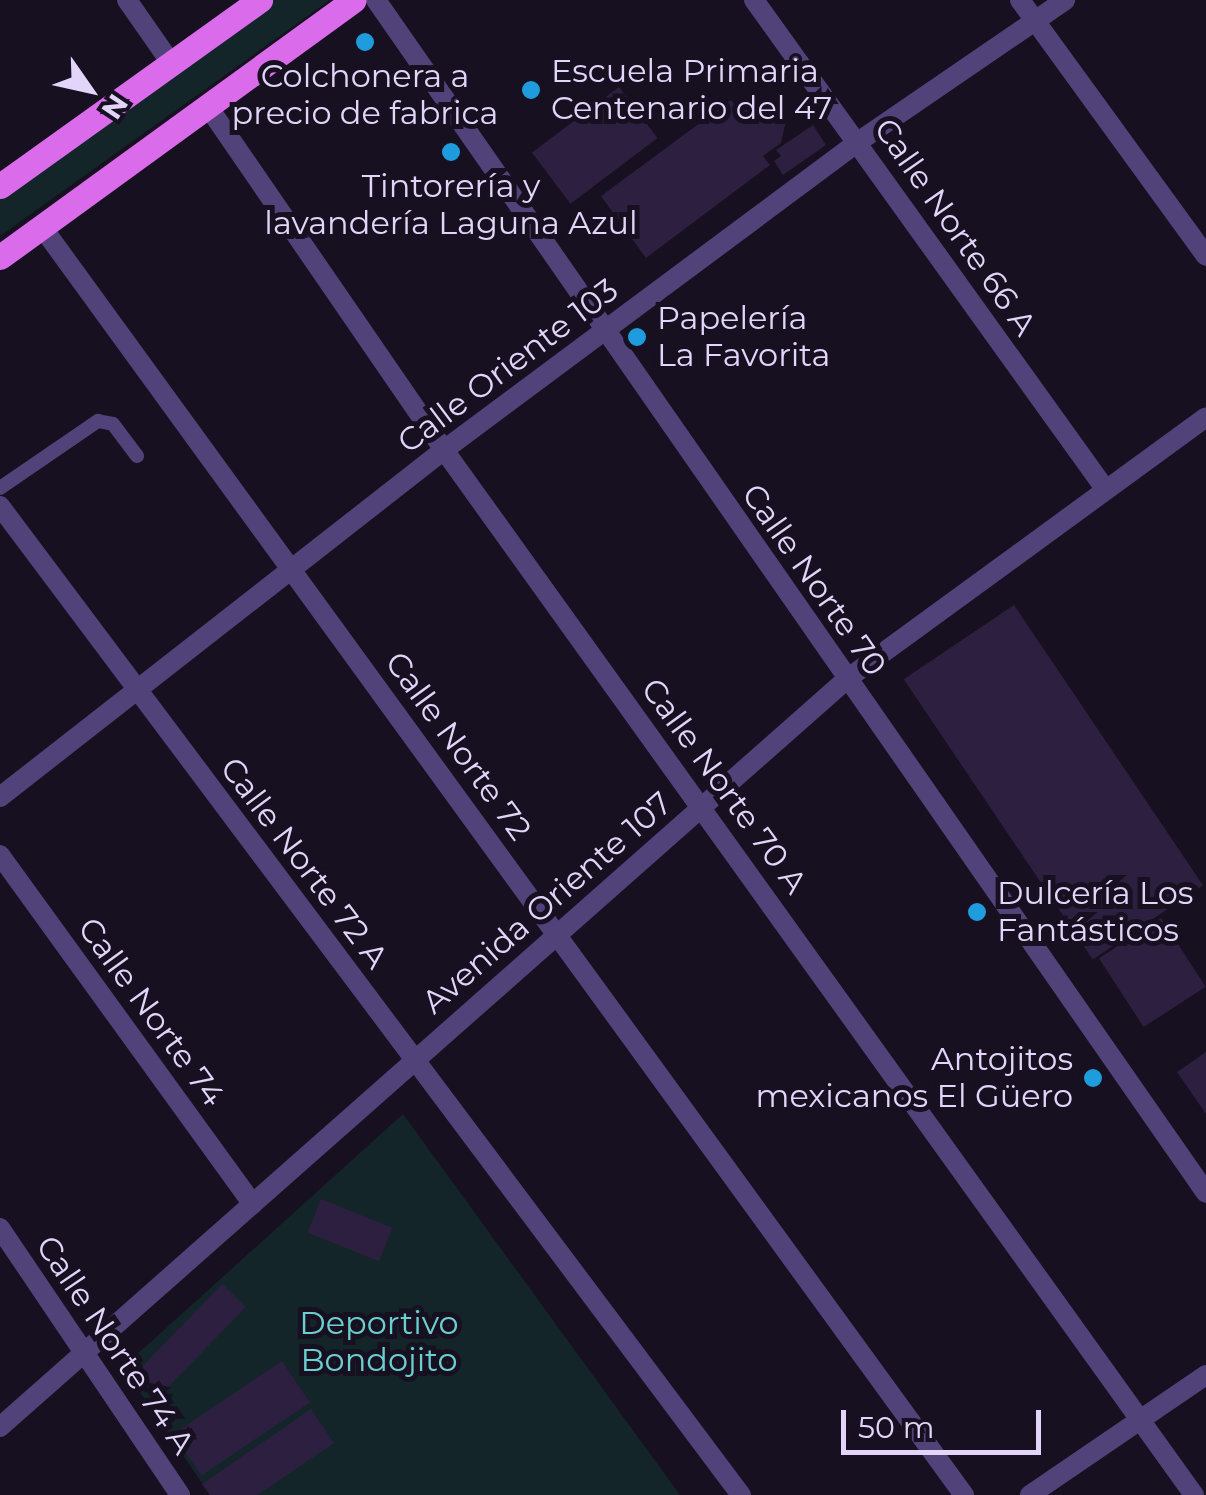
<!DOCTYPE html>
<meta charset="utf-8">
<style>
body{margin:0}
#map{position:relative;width:1206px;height:1495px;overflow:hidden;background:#171020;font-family:Montserrat,sans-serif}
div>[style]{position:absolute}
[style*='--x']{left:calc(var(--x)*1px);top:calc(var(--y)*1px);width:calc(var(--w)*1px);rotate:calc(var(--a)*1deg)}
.green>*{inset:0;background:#14252a}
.building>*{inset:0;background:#2d1f3f;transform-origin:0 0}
.service>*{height:14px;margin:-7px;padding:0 7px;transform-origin:7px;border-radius:7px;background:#514279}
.minor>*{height:20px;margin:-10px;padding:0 10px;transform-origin:10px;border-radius:10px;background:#514279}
.tertiary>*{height:20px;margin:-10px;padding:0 10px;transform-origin:10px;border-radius:10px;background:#514279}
.primary>*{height:25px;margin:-12.5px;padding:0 12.5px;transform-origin:12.5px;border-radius:12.5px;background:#da6beb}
.dots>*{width:28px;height:28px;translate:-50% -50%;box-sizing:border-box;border:5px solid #171020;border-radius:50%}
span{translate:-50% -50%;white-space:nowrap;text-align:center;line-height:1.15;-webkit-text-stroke:10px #171020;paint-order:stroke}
.poi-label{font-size:32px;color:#e2d5f9}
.left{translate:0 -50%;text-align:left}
.right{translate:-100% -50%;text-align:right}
.street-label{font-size:32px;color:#e2d5f9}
.park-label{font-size:32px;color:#6bcfce}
.north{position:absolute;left:40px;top:40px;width:100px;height:100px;-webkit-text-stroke:8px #171020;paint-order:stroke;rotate:124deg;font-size:28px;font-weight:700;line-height:40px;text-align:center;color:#e2d5f9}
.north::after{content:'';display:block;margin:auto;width:35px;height:45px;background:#e2d5f9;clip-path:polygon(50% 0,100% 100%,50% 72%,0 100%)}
.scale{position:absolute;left:841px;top:1410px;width:200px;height:45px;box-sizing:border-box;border:5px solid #e2d5f9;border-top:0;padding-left:12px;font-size:30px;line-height:35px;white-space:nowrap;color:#e2d5f9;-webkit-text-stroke:8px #171020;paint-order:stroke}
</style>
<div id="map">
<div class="green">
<i style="clip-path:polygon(276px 0,330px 0,0 236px,0 194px)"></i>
<i style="clip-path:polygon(403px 1114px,680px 1495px,210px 1495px,123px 1367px)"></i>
</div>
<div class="building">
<i style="left:619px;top:87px;width:64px;height:109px;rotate:53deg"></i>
<i style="clip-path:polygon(731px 100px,740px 112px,759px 105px,786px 121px,781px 143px,763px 156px,770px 165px,646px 258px,601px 196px)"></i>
<i style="clip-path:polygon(813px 125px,826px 145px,783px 175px,774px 161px,781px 156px,776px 150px)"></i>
<i style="left:1014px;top:605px;width:338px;height:133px;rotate:56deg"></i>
<i style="left:1161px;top:918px;width:82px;height:74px;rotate:57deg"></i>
<i style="clip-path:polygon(1206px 1052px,1206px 1114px,1177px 1072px)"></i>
<i style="left:321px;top:1199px;width:77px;height:36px;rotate:22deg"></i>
<i style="left:222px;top:1284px;width:33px;height:124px;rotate:44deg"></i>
<i style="left:282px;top:1361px;width:50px;height:131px;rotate:56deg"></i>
<i style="clip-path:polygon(311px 1409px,334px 1443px,257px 1495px,210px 1495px,202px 1484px)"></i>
</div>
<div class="service">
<i style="--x:0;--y:488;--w:119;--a:-34.4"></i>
<i style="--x:98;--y:421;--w:15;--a:11"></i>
<i style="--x:113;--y:424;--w:40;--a:53"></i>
</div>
<div class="minor">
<i style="--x:127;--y:0;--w:77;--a:55.1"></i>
<i style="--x:376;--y:0;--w:1453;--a:55.17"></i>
<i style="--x:754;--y:0;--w:603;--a:54.31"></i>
<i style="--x:1020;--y:0;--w:316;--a:54"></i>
<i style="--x:209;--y:108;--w:415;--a:55.5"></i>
<i style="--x:444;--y:450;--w:1286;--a:54.33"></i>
<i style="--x:42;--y:227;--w:1568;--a:53.98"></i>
<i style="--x:0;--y:506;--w:1236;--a:53.16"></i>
<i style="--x:0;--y:797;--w:564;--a:-38.01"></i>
<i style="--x:444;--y:450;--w:516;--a:-36.65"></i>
<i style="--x:858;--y:142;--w:251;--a:-34.4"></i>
<i style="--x:0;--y:855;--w:431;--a:54.1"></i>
<i style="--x:0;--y:1228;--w:322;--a:56"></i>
<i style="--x:0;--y:1427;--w:1130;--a:-41.45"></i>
<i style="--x:847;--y:679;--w:444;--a:-36.1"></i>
</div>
<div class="tertiary">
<i style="--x:1030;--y:1495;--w:213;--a:-34.3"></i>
</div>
<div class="primary">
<i style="--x:0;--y:186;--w:320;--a:-35.6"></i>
<i style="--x:0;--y:257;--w:437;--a:-36"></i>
</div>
<div class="dots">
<i style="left:365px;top:42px;background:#1e9cdd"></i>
<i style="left:531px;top:90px;background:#1e9cdd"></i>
<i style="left:451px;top:152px;background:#1e9cdd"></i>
<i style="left:637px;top:337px;background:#1e9cdd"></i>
<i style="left:977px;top:912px;background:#1e9cdd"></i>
<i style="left:1093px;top:1078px;background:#1e9cdd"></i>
</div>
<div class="poi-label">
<span class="left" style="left:551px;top:90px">Escuela Primaria<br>Centenario del 47</span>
<span style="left:365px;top:95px">Colchonera a<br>precio de fabrica</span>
<span style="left:451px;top:205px">Tintorería y<br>lavandería Laguna Azul</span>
<span class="left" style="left:657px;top:337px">Papelería<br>La Favorita</span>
<span class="left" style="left:997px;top:912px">Dulcería Los<br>Fantásticos</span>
<span class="right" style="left:1073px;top:1078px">Antojitos<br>mexicanos El Güero</span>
</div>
<div class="street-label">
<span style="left:955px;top:227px;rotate:55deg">Calle Norte 66 A</span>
<span style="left:508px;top:366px;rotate:-37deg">Calle Oriente 103</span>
<span style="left:814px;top:580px;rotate:55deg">Calle Norte 70</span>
<span style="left:458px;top:746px;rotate:54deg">Calle Norte 72</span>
<span style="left:724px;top:786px;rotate:54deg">Calle Norte 70 A</span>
<span style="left:304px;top:863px;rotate:53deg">Calle Norte 72 A</span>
<span style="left:547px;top:903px;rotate:-41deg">Avenida Oriente 107</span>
<span style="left:151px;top:1012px;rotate:54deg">Calle Norte 74</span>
<span style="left:115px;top:1345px;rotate:56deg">Calle Norte 74 A</span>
</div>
<div class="park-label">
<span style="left:379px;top:1342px">Deportivo<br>Bondojito</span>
</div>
<div class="north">N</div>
<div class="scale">50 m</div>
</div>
